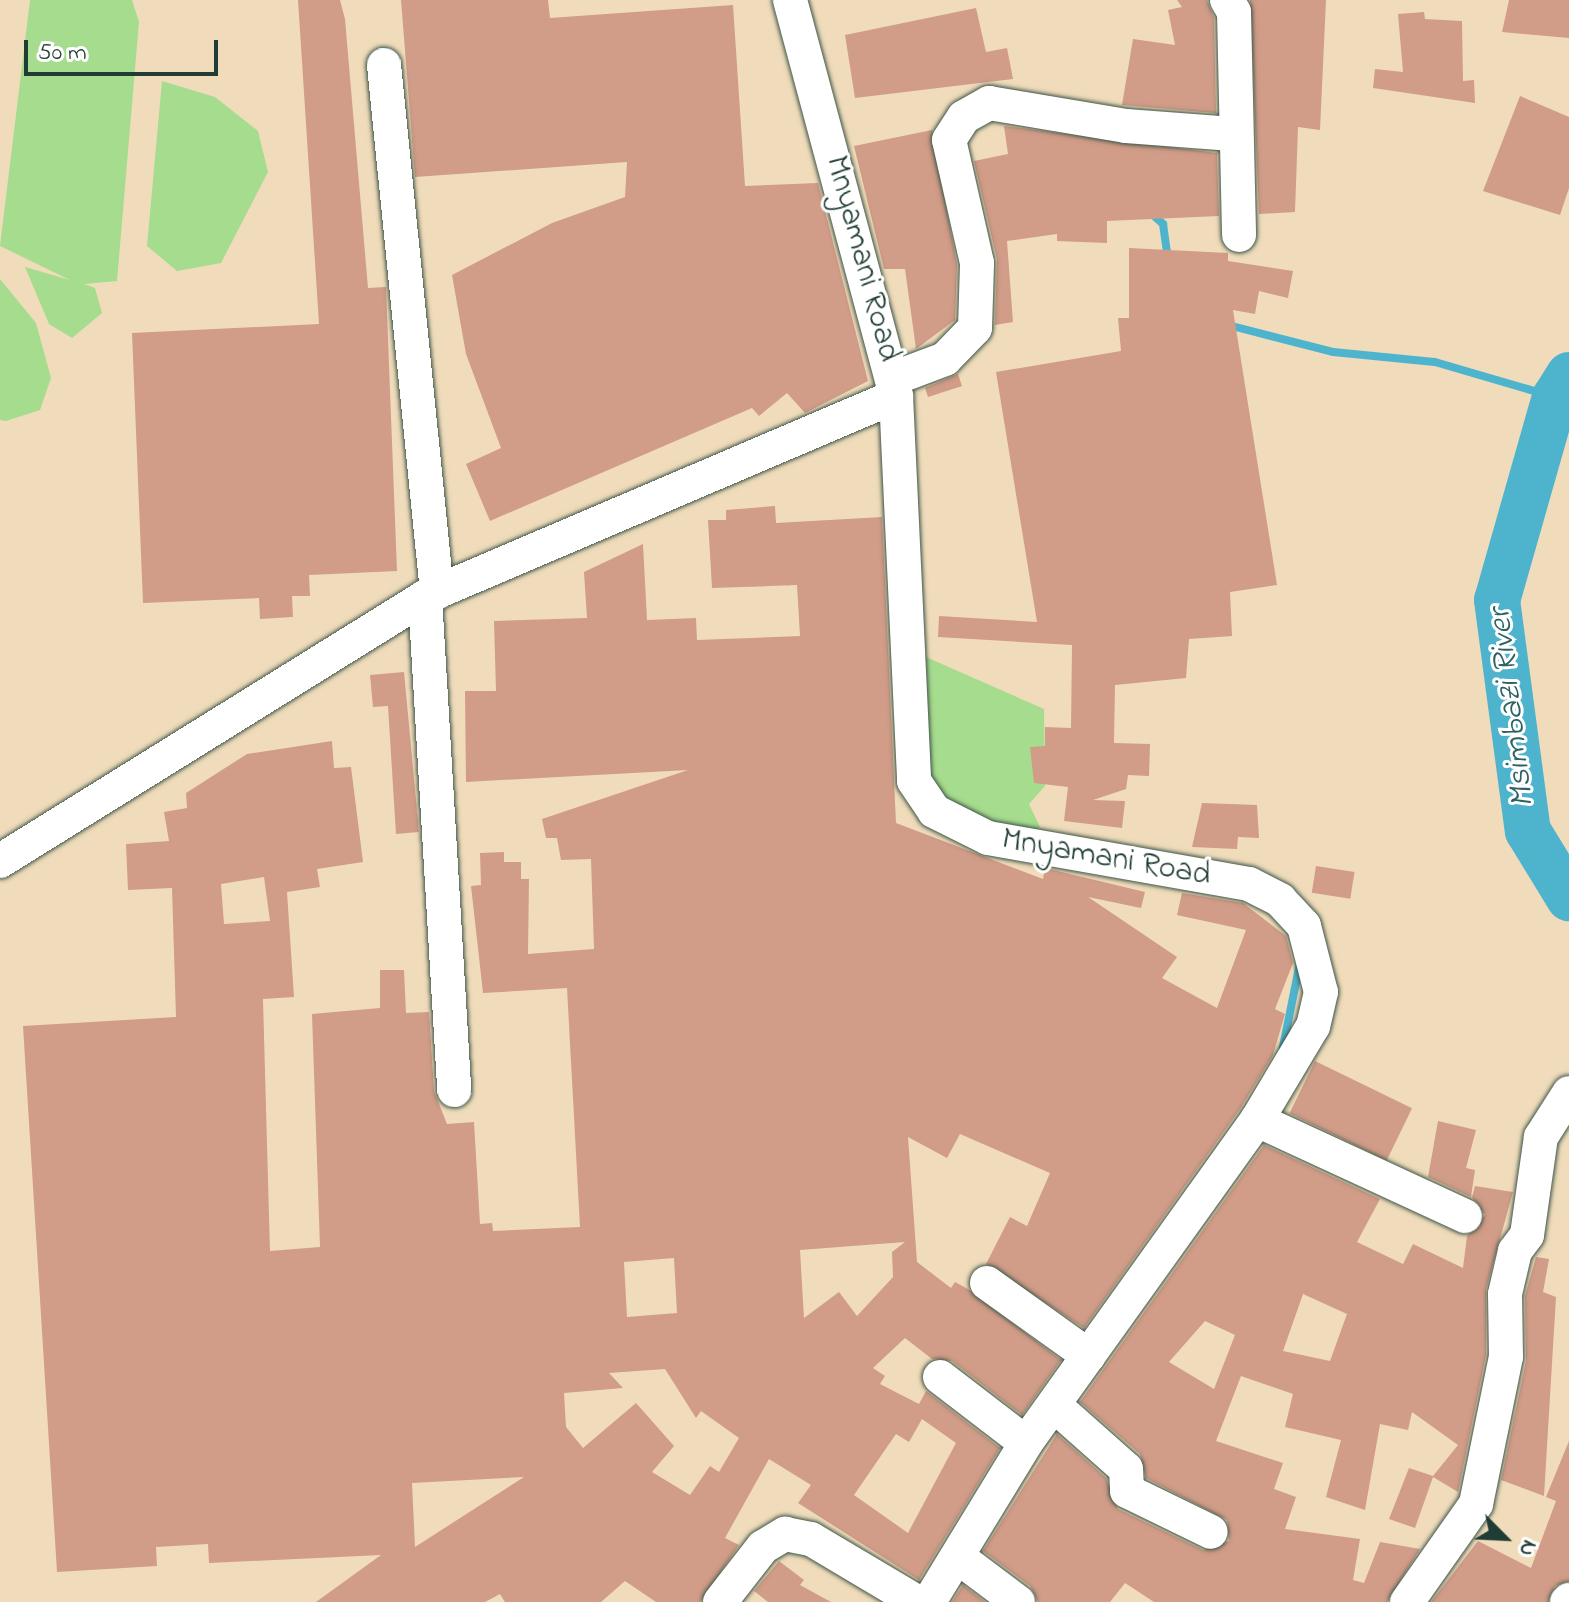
<!DOCTYPE html>
<style>
body{margin:0}
#map{position:relative;width:1569px;height:1602px;overflow:hidden;background:#f0dcbb;font-family:"Indie Flower",sans-serif}
div>[style]{position:absolute}
[style*='--x']{left:calc(var(--x)*1px);top:calc(var(--y)*1px);width:calc(var(--w)*1px);rotate:calc(var(--a)*1deg)}
.green>*{inset:0;background:#a6dc8d}
.stream>*{height:8px;margin:-4px;padding:0 4px;transform-origin:4px;border-radius:4px;background:#4eb4cd}
.river>*{height:46px;margin:-23px;padding:0 23px;transform-origin:23px;border-radius:23px;background:#4eb4cd}
.building>*{inset:0;background:#d19c88;transform-origin:0 0}
.roads{filter:drop-shadow(0 0 2px #3e5548) drop-shadow(0 0 2px #3e5548)}
.minor>*{height:34px;margin:-17px;padding:0 17px;transform-origin:17px;border-radius:17px;background:#fff}
span{translate:-50% -50%;white-space:nowrap;text-align:center;line-height:1.15;-webkit-text-stroke:6px #fff;paint-order:stroke}
.street-label{font-size:32px;color:#1f3d34}
.water-label{font-size:34px;color:#2d6162;font-style:italic}
.north{position:absolute;left:1465px;top:1498px;width:80px;height:80px;-webkit-text-stroke:6px #fff;paint-order:stroke;rotate:114deg;font-size:22px;font-weight:700;line-height:32px;text-align:center;color:#1f3d34}
.north::after{content:'';display:block;margin:auto;width:28px;height:36px;background:#1f3d34;clip-path:polygon(50% 0,100% 100%,50% 72%,0 100%)}
.scale{position:absolute;left:24px;top:40px;width:194px;height:36px;box-sizing:border-box;border:4px solid #1f3d34;border-top:0;padding-left:10px;font-size:24px;line-height:28px;white-space:nowrap;color:#1f3d34;-webkit-text-stroke:6px #fff;paint-order:stroke}
</style>
<div id="map">
<div class="green">
<i style="clip-path:polygon(30px 0,132px 0,139px 22px,117px 281px,84px 284px,95px 288px,102px 313px,72px 338px,49px 324px,25px 267px,70px 280px,0 246px)"></i>
<i style="clip-path:polygon(162px 81px,215px 97px,258px 131px,268px 172px,221px 263px,177px 271px,147px 246px)"></i>
<i style="clip-path:polygon(0 279px,36px 323px,51px 378px,40px 410px,6px 421px,0 420px)"></i>
<i style="clip-path:polygon(926px 657px,1044px 709px,1045px 786px,1029px 804px,1040px 827px,1026px 838px,962px 822px,930px 775px)"></i>
</div>
<div class="stream">
<i style="--x:1152;--y:214;--w:15;--a:42"></i>
<i style="--x:1163;--y:224;--w:35;--a:82"></i>
<i style="--x:1228;--y:325;--w:108;--a:14.4"></i>
<i style="--x:1333;--y:352;--w:102;--a:5.6"></i>
<i style="--x:1435;--y:362;--w:125;--a:16.3"></i>
<i style="--x:1283;--y:1047;--w:86;--a:-78.6"></i>
</div>
<div class="river">
<i style="--x:1569;--y:375;--w:26;--a:122"></i>
<i style="--x:1555;--y:397;--w:211;--a:105.9"></i>
<i style="--x:1497;--y:600;--w:233;--a:82.4"></i>
<i style="--x:1528;--y:831;--w:79;--a:58.5"></i>
</div>
<div class="building">
<i style="clip-path:polygon(298px 0,340px 0,345px 19px,368px 288px,386px 287px,397px 571px,309px 575px,310px 596px,292px 596px,293px 617px,260px 619px,259px 598px,143px 603px,132px 333px,319px 324px)"></i>
<i style="clip-path:polygon(401px 0,548px 0,550px 18px,733px 5px,745px 186px,818px 183px,868px 381px,805px 413px,787px 393px,759px 416px,752px 408px,490px 521px,466px 464px,501px 448px,466px 354px,452px 275px,552px 223px,625px 197px,627px 162px,415px 177px)"></i>
<i style="clip-path:polygon(1177px 0,1207px 0,1214px 18px,1216px 113px,1122px 105px,1133px 39px,1175px 45px,1168px 10px,1182px 7px)"></i>
<i style="clip-path:polygon(1250px 0,1326px 0,1320px 130px,1298px 127px,1295px 212px,1259px 214px)"></i>
<i style="clip-path:polygon(1509px 0,1569px 0,1569px 38px,1502px 32px)"></i>
<i style="clip-path:polygon(976px 8px,986px 52px,1007px 48px,1013px 79px,855px 98px,845px 35px)"></i>
<i style="clip-path:polygon(1424px 12px,1425px 19px,1462px 21px,1463px 81px,1474px 80px,1475px 103px,1373px 88px,1375px 69px,1403px 72px,1398px 14px)"></i>
<i style="clip-path:polygon(1520px 96px,1569px 117px,1569px 188px,1560px 215px,1483px 191px)"></i>
<i style="clip-path:polygon(1004px 126px,1217px 153px,1219px 216px,1107px 221px,1107px 243px,1057px 241px,1057px 234px,1007px 241px,1013px 322px,995px 325px,997px 259px,974px 161px,1008px 154px)"></i>
<i style="clip-path:polygon(932px 130px,957px 265px,955px 320px,916px 349px,905px 269px,884px 269px,854px 146px)"></i>
<i style="clip-path:polygon(1129px 248px,1228px 253px,1228px 261px,1293px 271px,1288px 298px,1259px 291px,1255px 314px,1233px 310px,1277px 585px,1230px 592px,1232px 636px,1189px 639px,1186px 678px,1115px 685px,1114px 743px,1150px 744px,1149px 776px,1128px 775px,1126px 789px,1093px 800px,1125px 801px,1122px 828px,1064px 821px,1068px 787px,1034px 783px,1030px 747px,1045px 746px,1045px 727px,1071px 728px,1072px 645px,938px 637px,939px 616px,1037px 622px,996px 372px,1121px 351px,1118px 318px,1129px 318px)"></i>
<i style="clip-path:polygon(958px 374px,962px 386px,928px 397px,925px 388px)"></i>
<i style="clip-path:polygon(evenodd,775px 506px,776px 523px,882px 517px,896px 823px,1043px 879px,1045px 868px,1145px 892px,1141px 908px,1088px 897px,1177px 957px,1162px 978px,1217px 1008px,1246px 930px,1177px 915px,1182px 893px,1243px 903px,1286px 936px,1293px 963px,1275px 1009px,1285px 1014px,1273px 1055px,1240px 1109px,1084px 1328px,986px 1264px,1010px 1217px,1027px 1226px,1050px 1173px,960px 1134px,947px 1158px,908px 1137px,917px 1262px,951px 1288px,955px 1282px,968px 1289px,1061px 1360px,1022px 1415px,952px 1361px,932px 1359px,905px 1338px,873px 1368px,885px 1376px,880px 1384px,919px 1404px,926px 1391px,1000px 1448px,919px 1580px,798px 1503px,811px 1485px,769px 1459px,725px 1538px,739px 1545px,700px 1602px,656px 1602px,625px 1581px,601px 1602px,505px 1602px,500px 1594px,485px 1602px,316px 1602px,381px 1555px,209px 1563px,208px 1544px,156px 1547px,157px 1566px,57px 1572px,23px 1026px,176px 1017px,172px 888px,128px 890px,126px 844px,169px 841px,164px 812px,187px 808px,186px 793px,247px 754px,332px 741px,334px 768px,351px 767px,363px 862px,317px 869px,320px 887px,287px 892px,294px 997px,263px 999px,270px 1251px,320px 1247px,312px 1014px,380px 1008px,380px 970px,404px 970px,406px 1013px,429px 1012px,434px 1091px,447px 1124px,474px 1122px,480px 1224px,492px 1223px,493px 1231px,580px 1227px,567px 988px,483px 993px,471px 886px,481px 885px,480px 853px,504px 852px,504px 862px,521px 862px,521px 879px,529px 879px,528px 954px,594px 949px,591px 859px,561px 860px,557px 838px,546px 838px,542px 819px,688px 770px,466px 782px,465px 691px,496px 691px,494px 621px,587px 618px,584px 572px,643px 544px,647px 620px,696px 618px,697px 640px,800px 636px,797px 585px,712px 588px,708px 520px,726px 520px,726px 510px,775px 506px,264px 877px,270px 921px,224px 924px,221px 884px,264px 877px,775px 506px,905px 1242px,892px 1252px,893px 1277px,857px 1316px,839px 1292px,804px 1318px,800px 1250px,905px 1242px,775px 506px,674px 1258px,677px 1313px,627px 1317px,624px 1262px,674px 1258px,775px 506px,665px 1369px,696px 1418px,701px 1411px,739px 1438px,719px 1472px,710px 1466px,690px 1495px,652px 1472px,674px 1446px,636px 1403px,583px 1448px,566px 1427px,564px 1393px,623px 1388px,609px 1373px,665px 1369px,775px 506px,922px 1419px,956px 1443px,908px 1533px,854px 1495px,896px 1434px,909px 1442px,922px 1419px,775px 506px,524px 1477px,415px 1547px,412px 1483px,524px 1477px)"></i>
<i style="clip-path:polygon(404px 672px,419px 832px,396px 834px,388px 706px,373px 707px,370px 675px)"></i>
<i style="clip-path:polygon(1202px 803px,1257px 805px,1259px 838px,1238px 837px,1237px 849px,1192px 847px)"></i>
<i style="left:1316px;top:866px;width:39px;height:27px;rotate:9deg"></i>
<i style="left:1315px;top:1061px;width:108px;height:58px;rotate:26deg"></i>
<i style="clip-path:polygon(1438px 1121px,1476px 1130px,1466px 1168px,1475px 1170px,1471px 1197px,1428px 1177px)"></i>
<i style="clip-path:polygon(evenodd,1264px 1145px,1380px 1199px,1357px 1242px,1403px 1264px,1413px 1244px,1463px 1268px,1467px 1236px,1485px 1215px,1472px 1197px,1475px 1186px,1513px 1192px,1486px 1289px,1486px 1355px,1458px 1492px,1433px 1477px,1415px 1528px,1389px 1519px,1409px 1468px,1433px 1476px,1458px 1445px,1412px 1412px,1408px 1430px,1380px 1424px,1365px 1510px,1326px 1497px,1341px 1440px,1285px 1427px,1293px 1394px,1241px 1376px,1216px 1441px,1283px 1463px,1274px 1489px,1296px 1497px,1285px 1529px,1360px 1539px,1353px 1580px,1364px 1583px,1380px 1542px,1420px 1549px,1387px 1602px,1154px 1602px,1125px 1583px,1110px 1602px,1038px 1602px,1030px 1586px,983px 1551px,1057px 1434px,1106px 1478px,1118px 1509px,1203px 1550px,1229px 1541px,1227px 1520px,1146px 1478px,1140px 1454px,1080px 1402px,1264px 1145px,1303px 1294px,1347px 1314px,1330px 1361px,1283px 1351px,1303px 1294px,1264px 1145px,1205px 1321px,1235px 1335px,1214px 1389px,1169px 1362px,1205px 1321px)"></i>
<i style="clip-path:polygon(1536px 1257px,1549px 1259px,1543px 1292px,1556px 1297px,1544px 1496px,1501px 1480px,1526px 1361px,1525px 1296px)"></i>
<i style="clip-path:polygon(1569px 1441px,1569px 1581px,1555px 1586px,1548px 1602px,1431px 1602px,1478px 1541px,1531px 1568px,1556px 1501px,1546px 1497px)"></i>
<i style="clip-path:polygon(779px 1561px,804px 1580px,800px 1585px,831px 1602px,768px 1602px,754px 1591px)"></i>
<i style="clip-path:polygon(963px 1585px,985px 1602px,952px 1602px)"></i>
</div>
<div class="roads">
<div class="minor">
<i style="--x:790;--y:0;--w:410;--a:75"></i>
<i style="--x:896;--y:396;--w:385;--a:87.3"></i>
<i style="--x:914;--y:781;--w:36;--a:56"></i>
<i style="--x:934;--y:811;--w:60;--a:26.6"></i>
<i style="--x:988;--y:838;--w:265;--a:10"></i>
<i style="--x:1249;--y:884;--w:35;--a:27"></i>
<i style="--x:1280;--y:900;--w:35;--a:47"></i>
<i style="--x:1304;--y:926;--w:68;--a:75.6"></i>
<i style="--x:1321;--y:992;--w:35;--a:103"></i>
<i style="--x:1313;--y:1026;--w:109;--a:120.8"></i>
<i style="--x:1257;--y:1120;--w:397;--a:125.6"></i>
<i style="--x:1026;--y:1443;--w:186;--a:121.4"></i>
<i style="--x:1227;--y:0;--w:14;--a:60"></i>
<i style="--x:1234;--y:12;--w:223;--a:88.7"></i>
<i style="--x:384;--y:65;--w:530;--a:84.26"></i>
<i style="--x:892;--y:379;--w:57;--a:-20.7"></i>
<i style="--x:945;--y:359;--w:43;--a:-45.9"></i>
<i style="--x:975;--y:328;--w:65;--a:-88.2"></i>
<i style="--x:977;--y:263;--w:126;--a:-102.8"></i>
<i style="--x:949;--y:140;--w:27;--a:-57"></i>
<i style="--x:964;--y:117;--w:29;--a:-29"></i>
<i style="--x:989;--y:103;--w:139;--a:9.5"></i>
<i style="--x:1126;--y:126;--w:107;--a:4.3"></i>
<i style="--x:425;--y:597;--w:494;--a:86.6"></i>
<i style="--x:0;--y:861;--w:500;--a:-31.85"></i>
<i style="--x:425;--y:597;--w:512;--a:-23.11"></i>
<i style="--x:1257;--y:1120;--w:229;--a:24.8"></i>
<i style="--x:987;--y:1283;--w:125;--a:35.6"></i>
<i style="--x:940;--y:1377;--w:108;--a:37.5"></i>
<i style="--x:1054;--y:1405;--w:96;--a:41.6"></i>
<i style="--x:1126;--y:1469;--w:22;--a:87"></i>
<i style="--x:1127;--y:1491;--w:93;--a:26"></i>
<i style="--x:958;--y:1557;--w:75;--a:36.9"></i>
<i style="--x:720;--y:1602;--w:70;--a:-52"></i>
<i style="--x:763;--y:1547;--w:26;--a:-31"></i>
<i style="--x:785;--y:1534;--w:26;--a:11"></i>
<i style="--x:811;--y:1539;--w:123;--a:30.7"></i>
<i style="--x:1407;--y:1602;--w:120;--a:-54.9"></i>
<i style="--x:1476;--y:1504;--w:150;--a:-78.5"></i>
<i style="--x:1506;--y:1357;--w:63;--a:-90.9"></i>
<i style="--x:1505;--y:1294;--w:44;--a:-76.9"></i>
<i style="--x:1515;--y:1251;--w:20;--a:-53"></i>
<i style="--x:1527;--y:1235;--w:99;--a:-81.9"></i>
<i style="--x:1541;--y:1137;--w:52;--a:-57.5"></i>
<i style="--x:1567;--y:1602;--w:3;--a:-45"></i>
</div>
</div>
<div class="street-label">
<span style="left:861px;top:259px;rotate:75deg">Mnyamani Road</span>
<span style="left:1106px;top:859px;rotate:10deg">Mnyamani Road</span>
</div>
<div class="water-label">
<span style="left:1513px;top:708px;rotate:-97deg">Msimbazi River</span>
</div>
<div class="north">N</div>
<div class="scale">50 m</div>
</div>
